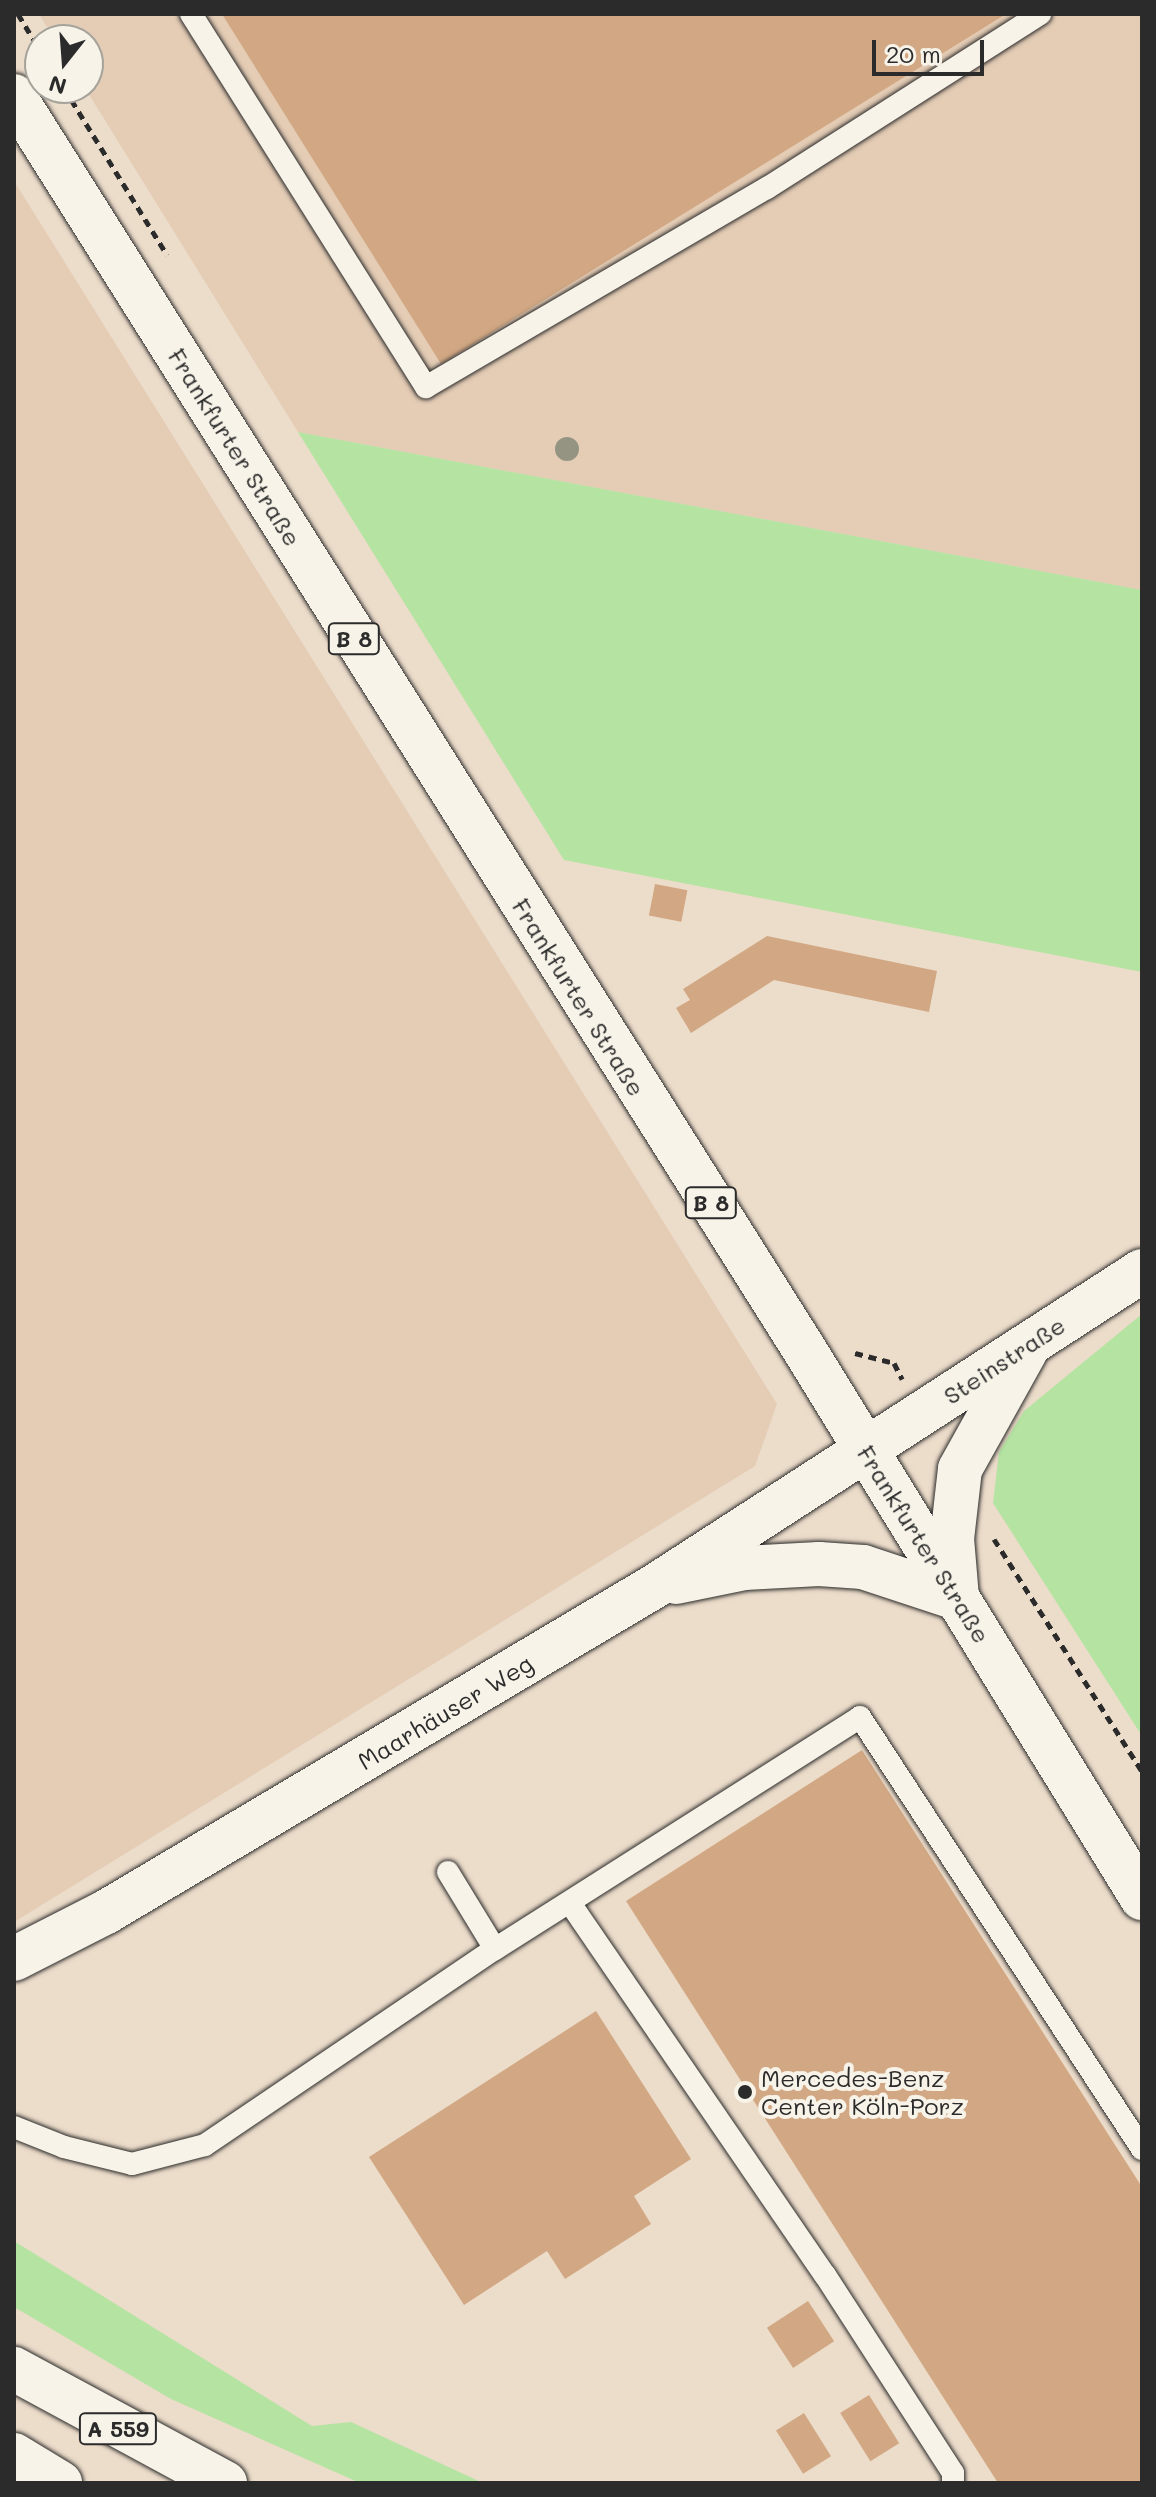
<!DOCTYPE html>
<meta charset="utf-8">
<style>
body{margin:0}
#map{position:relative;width:1156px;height:2497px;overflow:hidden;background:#ecdcca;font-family:Mali,sans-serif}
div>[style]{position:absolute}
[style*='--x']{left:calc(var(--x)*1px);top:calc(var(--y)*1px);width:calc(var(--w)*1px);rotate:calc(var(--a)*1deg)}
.built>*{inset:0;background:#e4ccb5}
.green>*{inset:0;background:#b5e3a2}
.building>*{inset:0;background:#d2a884;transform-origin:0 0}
.path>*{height:5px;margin-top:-2.5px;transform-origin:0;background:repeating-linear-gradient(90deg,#2b2b2b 0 8px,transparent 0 14px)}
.roads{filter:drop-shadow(0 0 2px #2b2b2b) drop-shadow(0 0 2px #2b2b2b)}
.lane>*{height:22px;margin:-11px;padding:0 11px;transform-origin:11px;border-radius:11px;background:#f7f3e8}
.secondary>*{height:44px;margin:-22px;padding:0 22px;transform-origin:22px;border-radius:22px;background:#f7f3e8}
.primary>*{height:44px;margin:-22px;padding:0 22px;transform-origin:22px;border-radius:22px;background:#f7f3e8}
.highway>*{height:44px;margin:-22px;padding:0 22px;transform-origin:22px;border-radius:22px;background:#f7f3e8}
.trees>*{width:24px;height:24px;margin:-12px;border-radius:50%;background:#959483}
.dots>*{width:22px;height:22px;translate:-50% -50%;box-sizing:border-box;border:4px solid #f7f3e8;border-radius:50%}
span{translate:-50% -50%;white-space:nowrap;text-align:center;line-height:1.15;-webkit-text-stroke:8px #f7f3e8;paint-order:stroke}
.shield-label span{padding:2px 6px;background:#f7f3e8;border:2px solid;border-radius:6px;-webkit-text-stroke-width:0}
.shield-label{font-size:22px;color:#2b2b2b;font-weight:700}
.street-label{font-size:24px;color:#2b2b2b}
.poi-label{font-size:24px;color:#2b2b2b}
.left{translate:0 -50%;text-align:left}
.frame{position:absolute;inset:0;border:16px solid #2b2b2b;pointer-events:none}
.north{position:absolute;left:24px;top:24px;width:80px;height:80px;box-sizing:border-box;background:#f7f3e8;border:2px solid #a5a39c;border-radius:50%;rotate:197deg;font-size:22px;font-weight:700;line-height:32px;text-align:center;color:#2b2b2b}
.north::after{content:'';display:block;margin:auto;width:28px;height:36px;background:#2b2b2b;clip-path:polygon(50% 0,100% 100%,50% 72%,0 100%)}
.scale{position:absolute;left:872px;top:40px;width:112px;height:36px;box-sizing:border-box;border:4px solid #2b2b2b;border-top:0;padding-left:10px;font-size:24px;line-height:28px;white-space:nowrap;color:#2b2b2b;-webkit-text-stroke:6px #f7f3e8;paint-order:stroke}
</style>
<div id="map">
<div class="built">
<i style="clip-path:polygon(39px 14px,1142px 14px,1142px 590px,298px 432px,85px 88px,88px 40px,55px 40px)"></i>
<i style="clip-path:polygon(14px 181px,777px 1404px,755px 1466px,14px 1922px)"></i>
</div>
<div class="green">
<i style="clip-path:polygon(298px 432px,1142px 590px,1142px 972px,564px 860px)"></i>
<i style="clip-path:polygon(1142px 1314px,1142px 1736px,993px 1503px,999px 1452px,1024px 1411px)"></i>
<i style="clip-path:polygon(14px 2241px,312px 2426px,351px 2422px,483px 2483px,360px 2483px,171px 2399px,14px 2307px)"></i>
</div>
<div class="building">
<i style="clip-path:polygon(222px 14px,1006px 14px,441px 364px)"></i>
<i style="left:655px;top:884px;width:33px;height:32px;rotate:11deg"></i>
<i style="clip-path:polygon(767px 936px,937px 971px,929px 1012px,774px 980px,691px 1033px,676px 1008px,690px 1000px,683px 989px)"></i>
<i style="clip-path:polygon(862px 1750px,1142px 2187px,1142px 2483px,998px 2483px,626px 1901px)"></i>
<i style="clip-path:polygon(596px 2011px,691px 2159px,634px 2196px,651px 2224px,565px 2279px,547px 2251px,464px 2305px,369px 2157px)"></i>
<i style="left:808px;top:2301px;width:48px;height:49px;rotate:57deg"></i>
<i style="left:869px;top:2395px;width:57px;height:34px;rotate:58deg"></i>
<i style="left:804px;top:2413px;width:51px;height:33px;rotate:58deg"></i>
</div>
<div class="path">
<i style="--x:18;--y:14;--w:42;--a:58.6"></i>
<i style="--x:64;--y:88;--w:196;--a:58.3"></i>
<i style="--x:855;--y:1353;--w:40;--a:14.4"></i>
<i style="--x:894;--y:1363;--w:18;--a:63"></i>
<i style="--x:994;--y:1539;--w:275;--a:57.5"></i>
</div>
<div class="roads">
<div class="lane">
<i style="--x:191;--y:14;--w:441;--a:57.8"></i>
<i style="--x:426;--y:387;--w:395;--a:-30.3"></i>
<i style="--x:767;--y:188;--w:324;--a:-32.5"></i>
<i style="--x:448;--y:1872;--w:90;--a:58.6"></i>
<i style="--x:570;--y:1903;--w:451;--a:55.6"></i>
<i style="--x:825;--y:2275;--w:236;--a:57.1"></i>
<i style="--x:953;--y:2473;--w:10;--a:90"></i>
<i style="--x:14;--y:2127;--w:54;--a:21.8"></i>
<i style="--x:64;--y:2147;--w:70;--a:14"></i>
<i style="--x:132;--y:2164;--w:75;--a:-14.6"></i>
<i style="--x:205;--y:2145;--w:350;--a:-34.1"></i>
<i style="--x:495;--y:1949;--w:432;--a:-32.4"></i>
<i style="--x:860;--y:1717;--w:516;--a:56.86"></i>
</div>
<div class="secondary">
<i style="--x:676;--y:1582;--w:69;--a:-11.6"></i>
<i style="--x:744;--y:1568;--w:75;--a:-3.1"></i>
<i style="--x:819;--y:1564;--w:44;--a:3.9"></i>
<i style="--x:863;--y:1567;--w:99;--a:18.3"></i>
<i style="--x:957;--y:1598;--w:59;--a:-94.8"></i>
<i style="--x:952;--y:1539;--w:70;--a:-83.5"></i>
<i style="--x:960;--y:1469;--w:134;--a:-60.9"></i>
<i style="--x:14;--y:1959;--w:103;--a:-27.1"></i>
<i style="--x:106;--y:1912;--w:638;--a:-30.7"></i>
<i style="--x:655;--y:1586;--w:580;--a:-32.9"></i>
</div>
<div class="primary">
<i style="--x:14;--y:96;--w:1481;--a:57.77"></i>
<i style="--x:804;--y:1349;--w:645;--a:58.38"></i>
</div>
<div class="highway">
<i style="--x:14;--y:2369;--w:240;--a:28.4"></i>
<i style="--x:14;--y:2455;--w:54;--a:31.3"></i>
</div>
</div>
<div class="trees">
<i style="left:567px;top:449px"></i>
</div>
<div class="dots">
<i style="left:745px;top:2092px;background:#2b2b2b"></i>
</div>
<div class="shield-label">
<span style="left:354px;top:639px">B 8</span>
<span style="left:711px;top:1203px">B 8</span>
<span style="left:118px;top:2429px">A 559</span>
</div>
<div class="street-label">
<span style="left:235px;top:447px;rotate:58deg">Frankfurter Straße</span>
<span style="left:579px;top:997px;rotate:58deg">Frankfurter Straße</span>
<span style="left:1004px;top:1360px;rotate:-33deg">Steinstraße</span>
<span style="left:924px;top:1544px;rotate:58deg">Frankfurter Straße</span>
<span style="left:445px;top:1712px;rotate:-31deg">Maarhäuser Weg</span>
</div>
<div class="poi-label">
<span class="left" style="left:761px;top:2092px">Mercedes-Benz<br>Center Köln-Porz</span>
</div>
<div class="frame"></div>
<div class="north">N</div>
<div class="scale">20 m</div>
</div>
